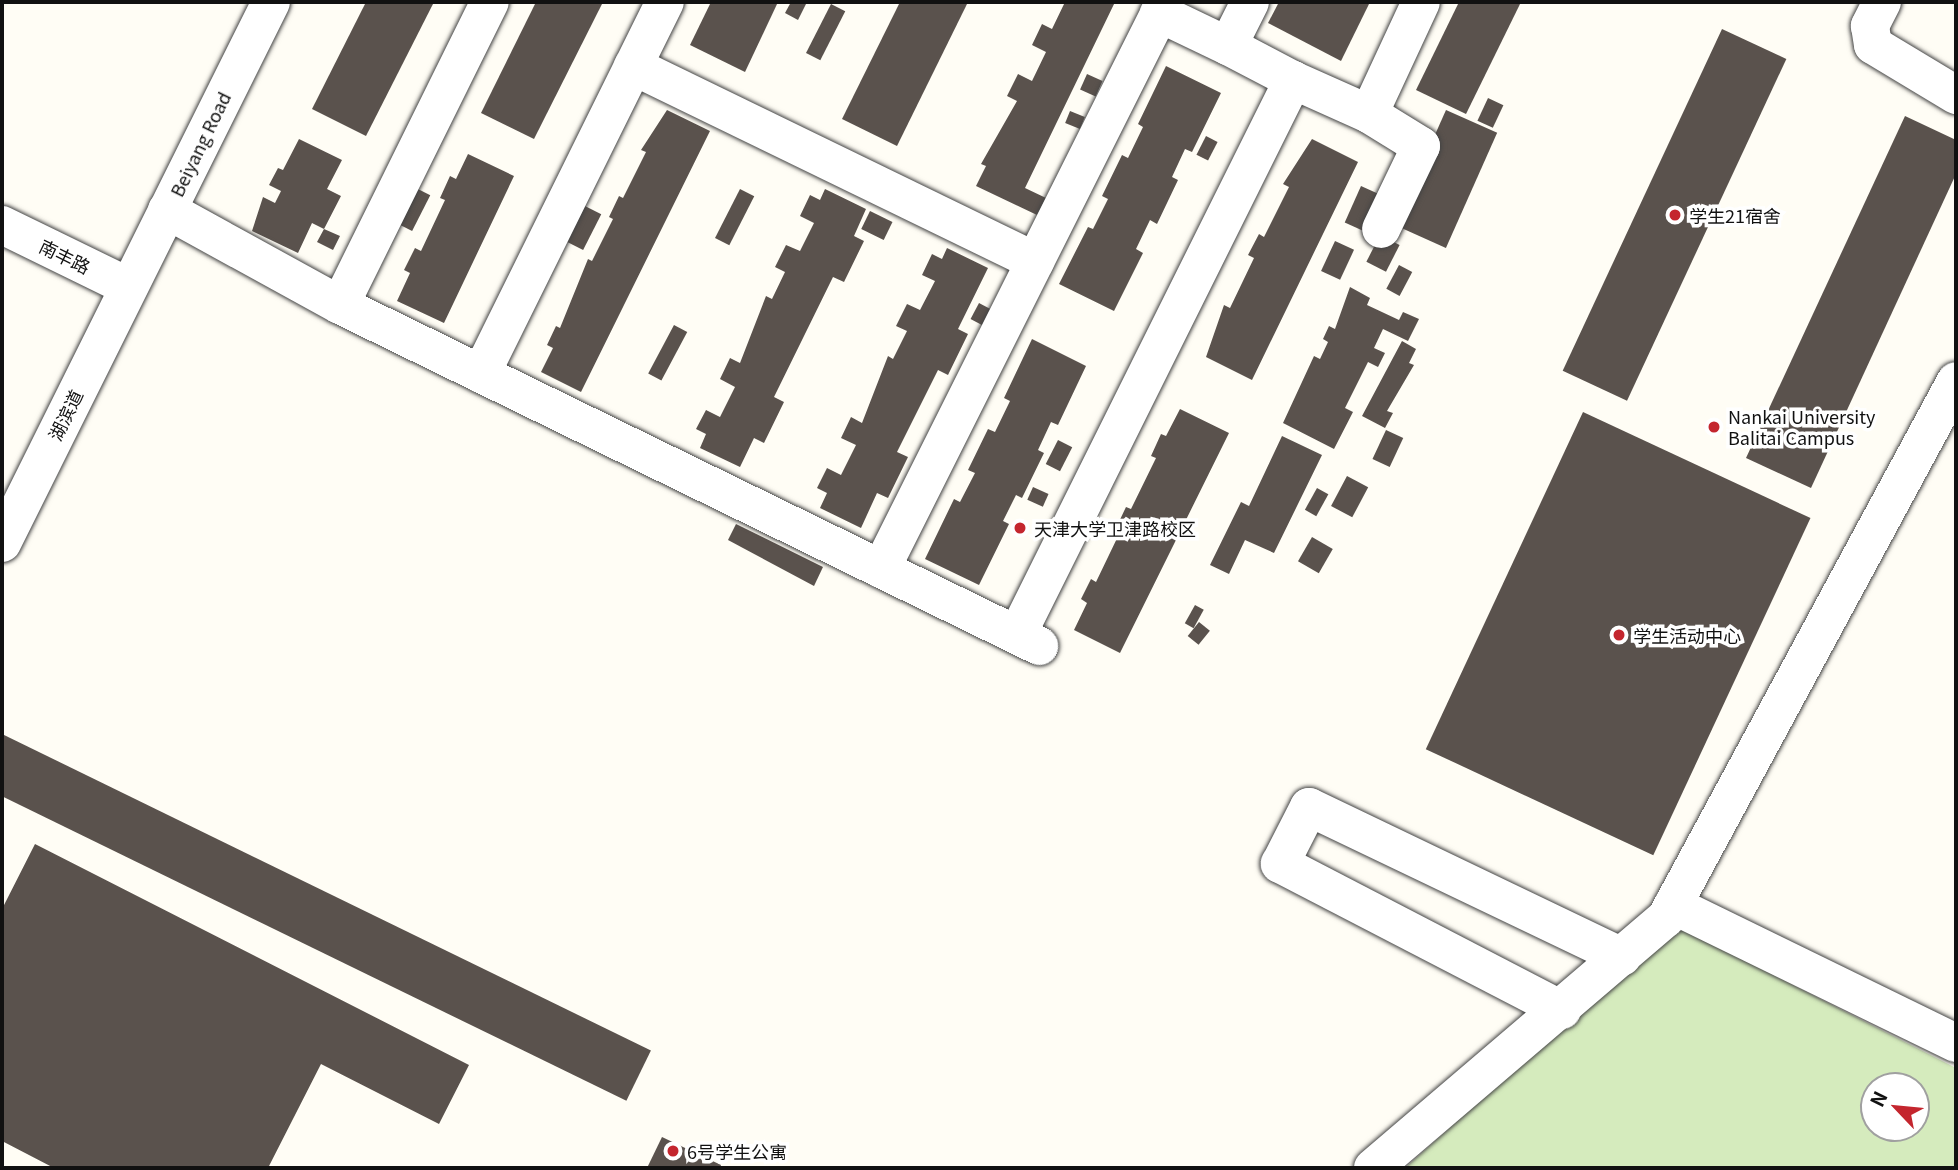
<!DOCTYPE html>
<meta charset="utf-8">
<style>
body{margin:0}
#map{position:relative;width:1958px;height:1170px;overflow:hidden;background:#fffdf5;font-family:Georgia,"Noto Sans SC",serif}
div>[style]{position:absolute}
[style*='--x']{left:calc(var(--x)*1px);top:calc(var(--y)*1px);width:calc(var(--w)*1px);rotate:calc(var(--a)*1deg)}
.green>*{inset:0;background:#d5ebbd}
.building>*{inset:0;background:#5a524d;transform-origin:0 0}
.roads{filter:drop-shadow(0 0 2px #444) drop-shadow(0 0 2px #444)}
.minor>*{height:38px;margin:-19px;padding:0 19px;transform-origin:19px;border-radius:19px;background:#fff}
.dots>*{width:19px;height:19px;translate:-50% -50%;box-sizing:border-box;border:4px solid #fff;border-radius:50%}
span{translate:-50% -50%;white-space:nowrap;text-align:center;line-height:1.15;-webkit-text-stroke:7px #fff;paint-order:stroke}
.street-label{font-size:18px;color:#111}
.poi-label{font-size:18px;color:#111}
.left{translate:0 -50%;text-align:left}
.frame{position:absolute;inset:0;border:4px solid #111;pointer-events:none}
.north{position:absolute;left:1860px;top:1072px;width:70px;height:70px;box-sizing:border-box;background:#fff;border:2px solid #a0a0a0;border-radius:50%;rotate:296deg;font-size:19px;font-weight:700;line-height:28px;text-align:center;color:#111}
.north::after{content:'';display:block;margin:auto;width:24px;height:32px;background:#c4262e;clip-path:polygon(50% 0,100% 100%,50% 72%,0 100%)}
</style>
<div id="map">
<div class="green">
<i style="clip-path:polygon(evenodd,1675px 925px,1956px 1068px,1956px 1168px,1405px 1168px,1675px 925px,1874px 1086px,1916px 1086px,1916px 1128px,1874px 1128px,1874px 1086px)"></i>
</div>
<div class="building">
<i style="clip-path:polygon(366px 2px,434px 2px,366px 136px,312px 109px)"></i>
<i style="clip-path:polygon(536px 2px,603px 2px,534px 139px,481px 113px)"></i>
<i style="clip-path:polygon(711px 2px,778px 2px,745px 72px,690px 45px)"></i>
<i style="clip-path:polygon(791px 2px,807px 2px,798px 20px,785px 13px)"></i>
<i style="clip-path:polygon(900px 2px,968px 2px,897px 146px,842px 119px)"></i>
<i style="clip-path:polygon(1065px 2px,1115px 2px,1025px 188px,1046px 198px,1037px 215px,976px 186px,986px 166px,981px 164px,1017px 101px,1007px 96px,1018px 74px,1032px 81px,1046px 52px,1032px 45px,1042px 24px,1052px 29px)"></i>
<i style="clip-path:polygon(1279px 2px,1370px 2px,1341px 61px,1268px 23px)"></i>
<i style="clip-path:polygon(1459px 2px,1521px 2px,1466px 114px,1416px 90px)"></i>
<i style="left:831px;top:4px;width:16px;height:55px;rotate:27deg"></i>
<i style="left:1722px;top:29px;width:71px;height:377px;rotate:25deg"></i>
<i style="clip-path:polygon(1166px 66px,1221px 93px,1192px 152px,1185px 149px,1172px 177px,1178px 180px,1157px 224px,1150px 220px,1136px 249px,1143px 253px,1114px 311px,1059px 284px,1088px 227px,1093px 229px,1108px 199px,1102px 196px,1122px 155px,1128px 158px,1143px 127px,1138px 124px)"></i>
<i style="left:1087px;top:74px;width:17px;height:17px;rotate:24deg"></i>
<i style="left:1488px;top:98px;width:17px;height:25px;rotate:25deg"></i>
<i style="clip-path:polygon(667px 110px,710px 131px,581px 392px,541px 372px,553px 348px,547px 345px,556px 326px,560px 328px,588px 259px,592px 261px,613px 219px,609px 217px,619px 196px,623px 198px,646px 152px,641px 150px)"></i>
<i style="left:1446px;top:110px;width:56px;height:126px;rotate:24deg"></i>
<i style="left:1070px;top:111px;width:16px;height:13px;rotate:22deg"></i>
<i style="clip-path:polygon(1905px 116px,1956px 140px,1956px 174px,1811px 488px,1746px 458px)"></i>
<i style="left:1206px;top:136px;width:13px;height:21px;rotate:27deg"></i>
<i style="clip-path:polygon(299px 139px,342px 160px,327px 189px,341px 196px,324px 229px,340px 236px,333px 250px,317px 242px,324px 229px,312px 223px,298px 253px,252px 231px,263px 197px,275px 203px,281px 191px,269px 185px,278px 168px,283px 170px)"></i>
<i style="clip-path:polygon(1312px 139px,1358px 162px,1252px 380px,1206px 357px,1224px 305px,1230px 308px,1254px 258px,1248px 255px,1259px 234px,1264px 237px,1289px 187px,1283px 184px)"></i>
<i style="clip-path:polygon(468px 154px,514px 176px,444px 323px,397px 301px,410px 273px,404px 270px,415px 248px,421px 251px,445px 200px,440px 198px,450px 176px,456px 179px)"></i>
<i style="left:408px;top:184px;width:25px;height:40px;rotate:27deg"></i>
<i style="left:1361px;top:186px;width:20px;height:40px;rotate:24deg"></i>
<i style="left:740px;top:189px;width:16px;height:55px;rotate:27deg"></i>
<i style="clip-path:polygon(825px 189px,866px 209px,854px 236px,864px 241px,844px 282px,833px 277px,774px 397px,784px 402px,764px 443px,754px 438px,740px 467px,700px 448px,706px 434px,696px 429px,706px 410px,720px 417px,735px 387px,720px 379px,730px 358px,740px 363px,766px 296px,772px 299px,785px 272px,775px 267px,786px 245px,800px 251px,814px 223px,800px 216px,810px 195px,820px 200px)"></i>
<i style="left:579px;top:203px;width:25px;height:40px;rotate:27deg"></i>
<i style="left:870px;top:211px;width:25px;height:20px;rotate:26deg"></i>
<i style="left:1380px;top:235px;width:22px;height:30px;rotate:27deg"></i>
<i style="left:1335px;top:241px;width:21px;height:33px;rotate:25deg"></i>
<i style="clip-path:polygon(947px 248px,988px 268px,958px 329px,968px 334px,948px 375px,938px 370px,897px 452px,908px 457px,888px 498px,877px 493px,861px 528px,820px 508px,827px 493px,817px 488px,827px 468px,841px 475px,856px 445px,841px 438px,851px 417px,862px 423px,888px 356px,893px 359px,907px 331px,896px 326px,907px 304px,920px 310px,935px 281px,922px 275px,932px 254px,942px 259px)"></i>
<i style="left:1399px;top:265px;width:15px;height:27px;rotate:28deg"></i>
<i style="clip-path:polygon(1350px 287px,1370px 298px,1367px 305px,1399px 320px,1403px 312px,1419px 319px,1408px 341px,1383px 329px,1374px 348px,1385px 353px,1378px 367px,1368px 362px,1345px 408px,1353px 412px,1334px 449px,1283px 423px,1314px 356px,1320px 359px,1328px 342px,1323px 339px,1329px 326px,1335px 329px)"></i>
<i style="left:979px;top:303px;width:15px;height:18px;rotate:28deg"></i>
<i style="left:674px;top:325px;width:15px;height:55px;rotate:28deg"></i>
<i style="clip-path:polygon(1032px 339px,1086px 366px,1058px 425px,1051px 422px,1038px 450px,1044px 453px,1022px 498px,1016px 495px,1003px 521px,1009px 524px,979px 585px,925px 559px,954px 499px,960px 502px,975px 473px,968px 470px,988px 429px,995px 432px,1010px 401px,1004px 398px)"></i>
<i style="clip-path:polygon(1402px 341px,1416px 349px,1409px 363px,1414px 365px,1387px 411px,1393px 413px,1385px 428px,1362px 416px)"></i>
<i style="clip-path:polygon(1180px 409px,1229px 433px,1120px 653px,1074px 630px,1087px 603px,1081px 599px,1091px 579px,1096px 582px,1121px 530px,1116px 528px,1126px 507px,1131px 509px,1156px 458px,1151px 456px,1161px 434px,1166px 436px)"></i>
<i style="left:1583px;top:412px;width:251px;height:372px;rotate:25deg"></i>
<i style="left:1386px;top:430px;width:19px;height:32px;rotate:25deg"></i>
<i style="clip-path:polygon(1282px 436px,1322px 455px,1274px 553px,1245px 540px,1229px 574px,1210px 565px,1241px 502px,1249px 506px)"></i>
<i style="left:1058px;top:440px;width:16px;height:27px;rotate:27deg"></i>
<i style="left:1347px;top:476px;width:24px;height:34px;rotate:28deg"></i>
<i style="left:1033px;top:487px;width:17px;height:14px;rotate:24deg"></i>
<i style="left:1317px;top:488px;width:13px;height:25px;rotate:29deg"></i>
<i style="clip-path:polygon(736px 524px,823px 567px,814px 586px,728px 540px)"></i>
<i style="left:1312px;top:537px;width:24px;height:28px;rotate:30deg"></i>
<i style="left:1195px;top:605px;width:10px;height:21px;rotate:29deg"></i>
<i style="left:1199px;top:622px;width:14px;height:18px;rotate:39deg"></i>
<i style="left:2px;top:734px;width:722px;height:56px;rotate:26deg"></i>
<i style="clip-path:polygon(35px 844px,469px 1065px,439px 1124px,321px 1064px,268px 1168px,54px 1168px,2px 1141px,2px 909px)"></i>
<i style="clip-path:polygon(662px 1137px,721px 1165px,720px 1168px,647px 1168px)"></i>
</div>
<div class="roads">
<div class="minor">
<i style="--x:1882;--y:2;--w:27;--a:117"></i>
<i style="--x:1870;--y:26;--w:19;--a:81"></i>
<i style="--x:1873;--y:45;--w:97;--a:31.1"></i>
<i style="--x:1159;--y:13;--w:76;--a:25.6"></i>
<i style="--x:633;--y:66;--w:447;--a:25.9"></i>
<i style="--x:1293;--y:80;--w:83;--a:24.1"></i>
<i style="--x:1369;--y:114;--w:61;--a:31.6"></i>
<i style="--x:1421;--y:146;--w:92;--a:115.7"></i>
<i style="--x:1369;--y:114;--w:123;--a:-65.1"></i>
<i style="--x:167;--y:210;--w:197;--a:28.8"></i>
<i style="--x:340;--y:305;--w:778;--a:26"></i>
<i style="--x:2;--y:225;--w:141;--a:26"></i>
<i style="--x:340;--y:305;--w:338;--a:-63.7"></i>
<i style="--x:481;--y:374;--w:415;--a:-63.7"></i>
<i style="--x:2;--y:543;--w:604;--a:-63.56"></i>
<i style="--x:881;--y:569;--w:634;--a:-63.39"></i>
<i style="--x:1017;--y:635;--w:620;--a:-63.56"></i>
<i style="--x:1293;--y:80;--w:73;--a:-152.4"></i>
<i style="--x:1228;--y:46;--w:49;--a:-63.4"></i>
<i style="--x:1673;--y:905;--w:315;--a:26"></i>
<i style="--x:1562;--y:1010;--w:318;--a:-152.6"></i>
<i style="--x:1280;--y:864;--w:64;--a:-63"></i>
<i style="--x:1309;--y:807;--w:347;--a:25.6"></i>
<i style="--x:1373;--y:1168;--w:385;--a:-40.5"></i>
<i style="--x:1666;--y:918;--w:610;--a:-61.63"></i>
</div>
</div>
<div class="dots">
<i style="left:1675px;top:215px;background:#c4262e"></i>
<i style="left:1714px;top:427px;background:#c4262e"></i>
<i style="left:1020px;top:528px;background:#c4262e"></i>
<i style="left:1619px;top:635px;background:#c4262e"></i>
<i style="left:673px;top:1151px;background:#c4262e"></i>
</div>
<div class="street-label">
<span style="left:200px;top:144px;rotate:-64deg">Beiyang Road</span>
<span style="left:65px;top:256px;rotate:26deg">南丰路</span>
<span style="left:65px;top:415px;rotate:-64deg">湖滨道</span>
</div>
<div class="poi-label">
<span class="left" style="left:1689px;top:215px">学生21宿舍</span>
<span class="left" style="left:1728px;top:427px">Nankai University<br>Balitai Campus</span>
<span class="left" style="left:1034px;top:528px">天津大学卫津路校区</span>
<span class="left" style="left:1633px;top:635px">学生活动中心</span>
<span class="left" style="left:687px;top:1151px">6号学生公寓</span>
</div>
<div class="frame"></div>
<div class="north">N</div>
</div>
